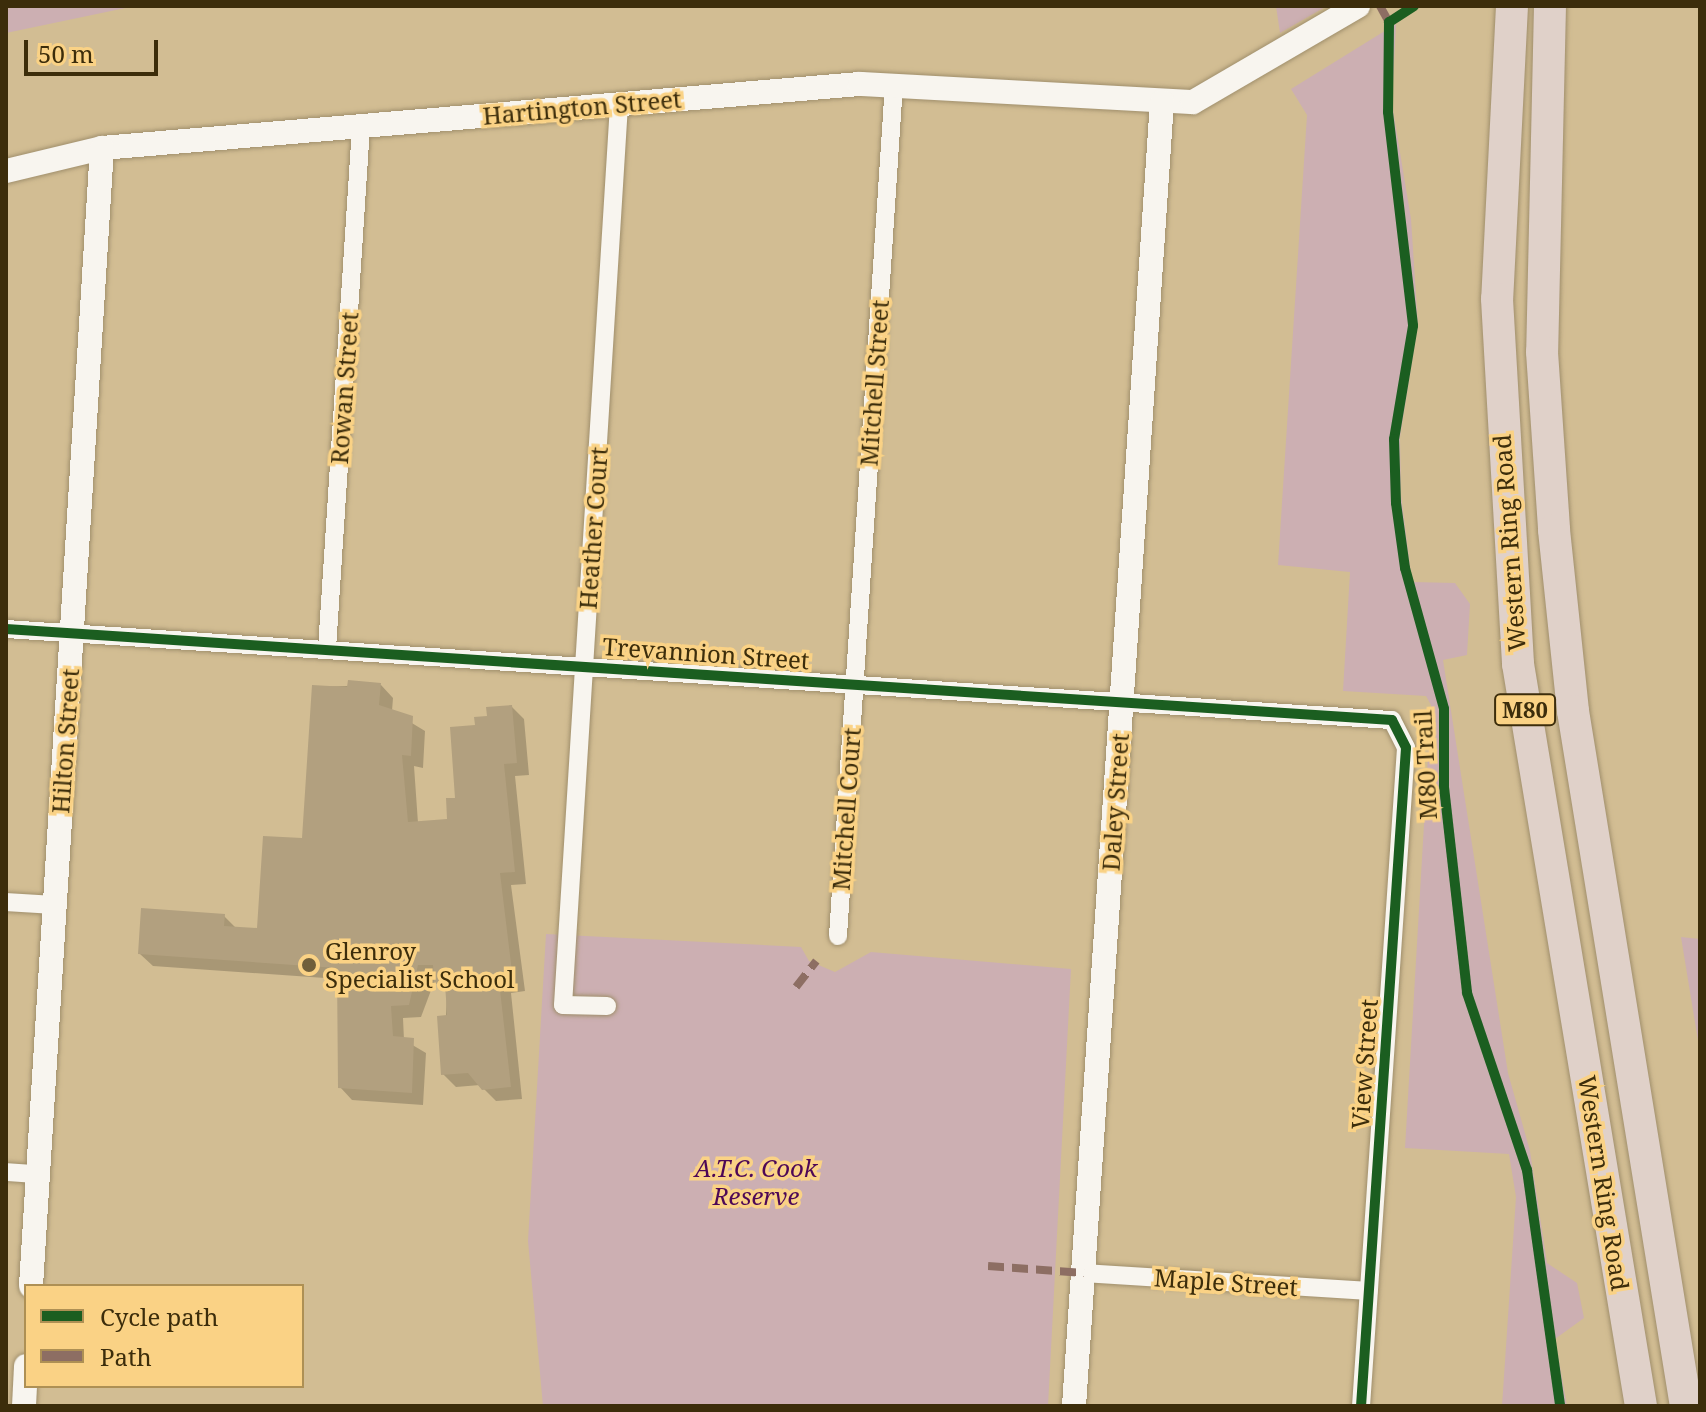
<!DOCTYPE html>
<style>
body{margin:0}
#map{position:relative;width:1706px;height:1412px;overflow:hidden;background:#d2bd93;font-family:"Noto Serif",serif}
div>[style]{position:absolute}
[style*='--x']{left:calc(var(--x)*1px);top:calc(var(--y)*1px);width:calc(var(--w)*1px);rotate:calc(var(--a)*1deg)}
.green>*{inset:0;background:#ccafb2}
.shadow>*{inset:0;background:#0003}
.building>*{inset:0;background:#b2a07f}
.roads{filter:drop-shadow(0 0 2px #a08f6c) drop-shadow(0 0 2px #a08f6c)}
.street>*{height:18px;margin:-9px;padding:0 9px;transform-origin:9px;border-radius:9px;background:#f8f5ef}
.secondary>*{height:24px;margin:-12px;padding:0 12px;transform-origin:12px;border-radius:12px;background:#f8f5ef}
.highway>*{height:32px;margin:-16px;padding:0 16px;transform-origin:16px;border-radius:16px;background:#e0d1c9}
.quiet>*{height:8px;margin-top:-4px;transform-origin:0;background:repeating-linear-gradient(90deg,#8d6e63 0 16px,transparent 0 24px)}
.cycleway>*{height:10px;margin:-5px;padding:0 5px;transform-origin:5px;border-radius:5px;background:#1b5e20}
.dots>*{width:22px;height:22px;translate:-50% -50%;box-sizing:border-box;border:4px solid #fad285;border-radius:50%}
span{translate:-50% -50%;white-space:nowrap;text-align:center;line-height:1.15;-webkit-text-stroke:7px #fad285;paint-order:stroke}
.shield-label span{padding:2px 6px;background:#fad285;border:2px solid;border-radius:6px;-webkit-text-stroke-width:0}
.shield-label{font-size:22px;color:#3c2d0b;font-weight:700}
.street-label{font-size:24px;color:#3c2d0b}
.poi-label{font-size:24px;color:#3c2d0b}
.left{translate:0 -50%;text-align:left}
.park-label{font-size:24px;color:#4d0856;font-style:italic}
.frame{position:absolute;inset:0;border:8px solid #3c2d0b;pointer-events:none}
.legend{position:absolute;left:24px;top:1284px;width:280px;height:104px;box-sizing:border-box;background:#fad285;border:2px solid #ae9054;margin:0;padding:10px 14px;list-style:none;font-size:24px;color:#3c2d0b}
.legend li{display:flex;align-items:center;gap:16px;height:40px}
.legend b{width:40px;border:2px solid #ae9054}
.scale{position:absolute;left:24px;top:40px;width:134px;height:36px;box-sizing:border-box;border:4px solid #3c2d0b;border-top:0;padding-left:10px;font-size:24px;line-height:28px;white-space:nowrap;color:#3c2d0b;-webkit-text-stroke:6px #fad285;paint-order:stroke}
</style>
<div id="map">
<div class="green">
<i style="clip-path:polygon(21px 6px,135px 6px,6px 33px,6px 9px)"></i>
<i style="clip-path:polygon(1276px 6px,1327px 6px,1280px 33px)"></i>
<i style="clip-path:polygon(1396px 24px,1392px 104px,1411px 219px,1418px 325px,1400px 437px,1401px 495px,1412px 582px,1455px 583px,1470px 604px,1467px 655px,1443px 660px,1508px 1073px,1530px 1151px,1547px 1263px,1577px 1283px,1584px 1318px,1555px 1339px,1567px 1406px,1502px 1406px,1516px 1197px,1509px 1154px,1405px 1148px,1431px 705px,1426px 696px,1343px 691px,1350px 572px,1278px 565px,1307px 115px,1291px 89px)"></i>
<i style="clip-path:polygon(546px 934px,801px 947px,809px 961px,835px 972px,871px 952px,1071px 969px,1048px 1406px,543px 1406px,528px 1241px)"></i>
<i style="clip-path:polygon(1681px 937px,1700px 939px,1700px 1053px)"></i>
</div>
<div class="shadow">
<i style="clip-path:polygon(381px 685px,393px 698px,392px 711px,425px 731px,423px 768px,414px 766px,418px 823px,449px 821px,477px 727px,512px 707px,524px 719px,529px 775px,515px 776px,526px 884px,511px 885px,525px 991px,511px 993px,522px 1099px,496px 1101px,480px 1085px,456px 1087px,443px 1074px,447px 994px,436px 977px,421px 1017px,403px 1018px,404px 1040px,426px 1053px,423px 1105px,352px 1100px,340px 1087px,339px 979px,153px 966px,140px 954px,224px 916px,237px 929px,259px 931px,304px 840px,314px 687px)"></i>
</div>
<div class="building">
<i style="clip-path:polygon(348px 680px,381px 683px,379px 705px,413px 716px,411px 756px,402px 755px,408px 822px,447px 819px,446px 798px,455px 798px,450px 727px,475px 725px,474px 717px,487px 716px,486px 707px,512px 705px,517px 763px,504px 764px,515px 872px,500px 873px,513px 980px,499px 981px,511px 1087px,482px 1090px,468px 1073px,441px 1075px,437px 1016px,447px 1015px,445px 983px,434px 984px,433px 965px,418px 965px,409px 1005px,391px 1006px,393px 1036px,414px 1038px,412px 1093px,338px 1088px,337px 968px,138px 954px,141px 908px,225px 914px,224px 926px,257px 928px,263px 836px,302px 838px,312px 685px,347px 687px)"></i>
</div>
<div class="roads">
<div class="street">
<i style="--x:6;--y:629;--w:1389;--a:3.76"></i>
<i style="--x:1392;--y:720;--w:31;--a:63"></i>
<i style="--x:1406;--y:748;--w:660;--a:93.91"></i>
<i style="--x:327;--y:649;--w:523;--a:-86.27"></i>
<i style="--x:6;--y:902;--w:48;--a:3.6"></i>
<i style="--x:838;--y:936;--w:854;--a:-86.24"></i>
<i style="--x:607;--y:1006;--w:44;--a:-178.7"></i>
<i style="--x:563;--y:1005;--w:903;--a:-86.44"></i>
<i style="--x:6;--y:1172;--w:32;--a:4"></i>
<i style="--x:1084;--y:1273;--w:285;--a:3.6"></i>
</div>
<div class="secondary">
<i style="--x:6;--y:171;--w:99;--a:-13.5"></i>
<i style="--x:102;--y:148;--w:761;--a:-4.83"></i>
<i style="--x:860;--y:84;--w:333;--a:3.1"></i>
<i style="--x:1193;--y:102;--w:191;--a:-30.2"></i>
<i style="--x:31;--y:1286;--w:1140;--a:-86.43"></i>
<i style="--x:24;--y:1406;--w:40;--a:-87.1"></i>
<i style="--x:1074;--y:1406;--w:1307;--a:-86.14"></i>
</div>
<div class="highway">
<i style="--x:1512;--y:6;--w:293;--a:92.9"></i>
<i style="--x:1497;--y:299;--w:366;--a:86.7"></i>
<i style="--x:1518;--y:664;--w:752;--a:80.59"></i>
<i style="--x:1550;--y:6;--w:346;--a:91.3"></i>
<i style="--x:1542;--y:352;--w:178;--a:86.1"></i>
<i style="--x:1554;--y:530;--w:182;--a:84"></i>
<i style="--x:1573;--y:711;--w:704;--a:80.77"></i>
</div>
</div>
<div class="quiet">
<i style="--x:1380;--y:6;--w:18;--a:61"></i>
<i style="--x:796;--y:987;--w:33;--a:-52"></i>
<i style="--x:988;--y:1266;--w:96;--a:4.2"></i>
</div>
<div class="cycleway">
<i style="--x:1414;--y:6;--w:30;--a:147"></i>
<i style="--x:1389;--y:22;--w:90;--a:90.6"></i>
<i style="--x:1388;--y:112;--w:215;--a:83.3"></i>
<i style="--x:1413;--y:326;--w:115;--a:99.5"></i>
<i style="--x:1394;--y:439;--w:64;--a:88.2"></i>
<i style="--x:1396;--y:503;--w:66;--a:82.1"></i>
<i style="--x:1405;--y:568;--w:146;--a:74.5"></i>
<i style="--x:1444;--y:709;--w:78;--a:90"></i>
<i style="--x:1444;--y:787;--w:207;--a:83.6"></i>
<i style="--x:1467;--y:993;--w:187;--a:71.3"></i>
<i style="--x:1527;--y:1170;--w:238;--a:82"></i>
<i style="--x:6;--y:629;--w:1389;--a:3.76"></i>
<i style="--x:1392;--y:720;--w:31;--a:63"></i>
<i style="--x:1406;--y:748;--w:660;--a:93.91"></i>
</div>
<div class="dots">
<i style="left:309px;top:965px;background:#705f3b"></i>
</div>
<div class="shield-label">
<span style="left:1525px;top:710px">M80</span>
</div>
<div class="street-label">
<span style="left:582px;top:107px;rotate:-5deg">Hartington Street</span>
<span style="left:874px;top:383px;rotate:-86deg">Mitchell Street</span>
<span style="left:344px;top:388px;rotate:-86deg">Rowan Street</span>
<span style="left:593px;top:528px;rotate:-86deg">Heather Court</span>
<span style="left:1509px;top:543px;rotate:-94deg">Western Ring Road</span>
<span style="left:706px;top:653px;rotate:4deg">Trevannion Street</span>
<span style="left:65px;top:741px;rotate:-86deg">Hilton Street</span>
<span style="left:1425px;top:765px;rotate:-93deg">M80 Trail</span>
<span style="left:1115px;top:802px;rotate:-86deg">Daley Street</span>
<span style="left:846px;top:809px;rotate:-86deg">Mitchell Court</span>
<span style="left:1364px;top:1064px;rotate:-86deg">View Street</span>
<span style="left:1604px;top:1183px;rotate:81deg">Western Ring Road</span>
<span style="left:1226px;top:1282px;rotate:4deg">Maple Street</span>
</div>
<div class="poi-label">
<span class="left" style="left:325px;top:965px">Glenroy<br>Specialist School</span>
</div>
<div class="park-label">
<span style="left:756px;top:1182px">A.T.C. Cook<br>Reserve</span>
</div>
<div class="frame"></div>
<ul class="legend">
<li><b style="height:10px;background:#1b5e20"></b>Cycle path</li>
<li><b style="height:10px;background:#8d6e63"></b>Path</li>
</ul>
<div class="scale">50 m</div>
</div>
